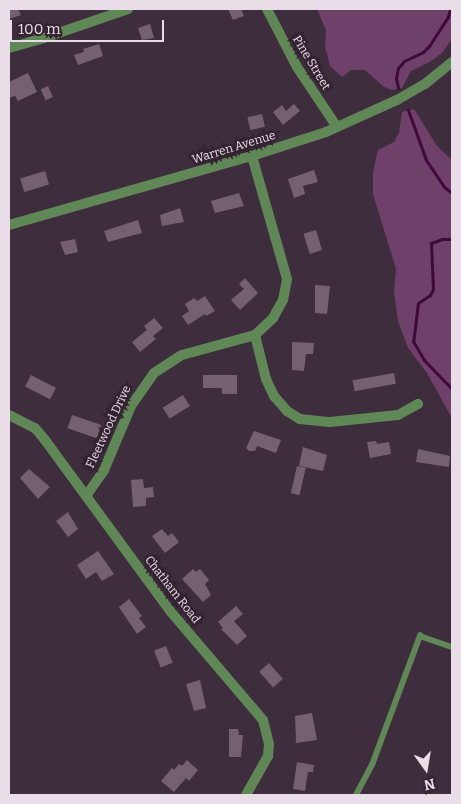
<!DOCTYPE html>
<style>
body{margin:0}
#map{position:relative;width:461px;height:804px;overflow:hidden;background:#3e2d3c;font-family:Bitter,serif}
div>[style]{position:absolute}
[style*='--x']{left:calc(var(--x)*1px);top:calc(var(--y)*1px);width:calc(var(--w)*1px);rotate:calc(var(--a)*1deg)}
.green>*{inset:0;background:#6f406a}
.stream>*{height:3px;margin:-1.5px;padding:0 1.5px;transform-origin:1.5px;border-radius:1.5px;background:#3e0a3a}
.building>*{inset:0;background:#746071;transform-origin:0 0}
.lane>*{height:5.5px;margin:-2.75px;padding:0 2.75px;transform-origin:2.75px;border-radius:2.75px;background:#608756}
.street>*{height:10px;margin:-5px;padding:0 5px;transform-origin:5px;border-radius:5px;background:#608756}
span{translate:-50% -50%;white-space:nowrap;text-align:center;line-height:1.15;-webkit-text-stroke:5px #342331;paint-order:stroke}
.street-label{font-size:12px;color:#e9dde7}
.frame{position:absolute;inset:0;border:10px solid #e9dde7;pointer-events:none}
.north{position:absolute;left:401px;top:744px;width:50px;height:50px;-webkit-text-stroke:4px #342331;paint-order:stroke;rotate:167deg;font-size:14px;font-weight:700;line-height:20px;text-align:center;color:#e9dde7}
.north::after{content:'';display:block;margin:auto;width:18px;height:22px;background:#e9dde7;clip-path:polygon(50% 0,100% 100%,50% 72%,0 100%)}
.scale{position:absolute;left:10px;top:20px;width:154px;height:22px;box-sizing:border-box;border:2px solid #e9dde7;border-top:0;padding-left:6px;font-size:15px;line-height:18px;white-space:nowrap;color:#e9dde7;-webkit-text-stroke:4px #342331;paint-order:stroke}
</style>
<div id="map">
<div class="green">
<i style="clip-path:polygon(317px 9px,452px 9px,452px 39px,442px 53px,430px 62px,411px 71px,402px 88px,392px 90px,384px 87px,365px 70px,351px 70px,342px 77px,330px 66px,325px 47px,326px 30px)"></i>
<i style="clip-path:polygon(414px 109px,437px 146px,452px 160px,452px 418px,427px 373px,408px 348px,398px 321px,394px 291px,396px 269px,373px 194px,373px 172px,378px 150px,394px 142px,399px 133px,402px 112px)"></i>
</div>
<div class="stream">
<i style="--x:398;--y:88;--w:10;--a:-101"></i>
<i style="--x:396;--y:78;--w:10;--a:-79"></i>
<i style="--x:398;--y:68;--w:9;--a:-49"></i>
<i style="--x:404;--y:61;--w:21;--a:-25"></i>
<i style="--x:423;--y:52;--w:8;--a:-45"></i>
<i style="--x:429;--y:46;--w:35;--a:-57"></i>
<i style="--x:448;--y:17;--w:8;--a:-76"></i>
<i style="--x:408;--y:110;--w:53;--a:70.2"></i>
<i style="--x:426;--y:160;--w:32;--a:56"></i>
<i style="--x:444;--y:187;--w:10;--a:37"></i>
<i style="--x:452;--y:239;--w:10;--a:180"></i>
<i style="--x:442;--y:239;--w:12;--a:160"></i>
<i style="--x:431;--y:243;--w:46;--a:87.5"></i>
<i style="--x:433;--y:289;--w:7;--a:117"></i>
<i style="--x:430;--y:295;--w:14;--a:146"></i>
<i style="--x:418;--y:303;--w:38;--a:97"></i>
<i style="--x:413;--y:341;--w:22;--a:60"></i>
<i style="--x:424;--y:360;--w:40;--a:46"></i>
</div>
<div class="building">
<i style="clip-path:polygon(9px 9px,18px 9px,21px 15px,9px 19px)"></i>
<i style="clip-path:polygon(228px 9px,241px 9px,244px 16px,233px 20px)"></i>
<i style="clip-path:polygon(150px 24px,154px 38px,142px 40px,138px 28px)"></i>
<i style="clip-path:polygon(99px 44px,103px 56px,78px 65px,74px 55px,84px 52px,83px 49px)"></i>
<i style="clip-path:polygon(28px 73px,37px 92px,18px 101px,15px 96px,9px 98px,9px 82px)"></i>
<i style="left:48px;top:86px;width:12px;height:8px;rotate:66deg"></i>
<i style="clip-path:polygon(294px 104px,300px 111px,283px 125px,273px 112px,282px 105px,286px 111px)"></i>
<i style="left:262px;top:114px;width:13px;height:15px;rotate:77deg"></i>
<i style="clip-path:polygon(314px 170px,318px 182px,303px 186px,305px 194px,294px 198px,288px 179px)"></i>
<i style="left:45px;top:171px;width:14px;height:26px;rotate:73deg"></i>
<i style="clip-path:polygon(239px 193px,244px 206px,215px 213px,211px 201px)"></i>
<i style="clip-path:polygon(180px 208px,184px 222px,162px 226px,160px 215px)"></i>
<i style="clip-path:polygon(138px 220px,142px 233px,108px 242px,104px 231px)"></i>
<i style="left:316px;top:230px;width:21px;height:13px;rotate:73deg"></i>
<i style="clip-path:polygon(75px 239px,78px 252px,65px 255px,60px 242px)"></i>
<i style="clip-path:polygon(245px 278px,258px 293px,240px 310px,231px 300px,244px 289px,239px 284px)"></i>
<i style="clip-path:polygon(315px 285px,330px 286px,327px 314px,315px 313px)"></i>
<i style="clip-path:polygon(205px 296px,215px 311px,206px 316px,205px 314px,188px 325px,182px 316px,189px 311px,185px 304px,194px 298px,197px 301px)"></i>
<i style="clip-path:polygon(154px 318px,163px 328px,153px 336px,156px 339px,140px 352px,132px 342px,147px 330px,144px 326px)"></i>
<i style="clip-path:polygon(292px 342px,314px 343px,313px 354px,306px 354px,304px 371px,292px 370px)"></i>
<i style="left:394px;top:373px;width:11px;height:42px;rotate:80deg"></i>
<i style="left:31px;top:375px;width:28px;height:13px;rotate:27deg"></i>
<i style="clip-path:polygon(203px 375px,237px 375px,237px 394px,222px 394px,222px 388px,203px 388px)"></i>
<i style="left:183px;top:395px;width:13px;height:24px;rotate:58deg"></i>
<i style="left:72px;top:415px;width:31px;height:14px;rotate:19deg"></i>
<i style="clip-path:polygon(254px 431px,281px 440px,276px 453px,257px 446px,255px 451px,249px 451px,246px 448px)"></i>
<i style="clip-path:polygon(376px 441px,377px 444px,389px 442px,391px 454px,370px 458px,367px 442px)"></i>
<i style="clip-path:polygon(303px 447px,327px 455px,323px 471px,299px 466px)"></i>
<i style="clip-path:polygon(418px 449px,450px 456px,449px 467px,416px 462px)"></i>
<i style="left:297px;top:466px;width:9px;height:28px;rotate:13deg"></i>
<i style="clip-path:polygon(29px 469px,50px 487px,38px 499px,20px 478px)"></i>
<i style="clip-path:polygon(143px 479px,144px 488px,153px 487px,154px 497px,146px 498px,146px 506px,133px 507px,131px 480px)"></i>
<i style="clip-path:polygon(68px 512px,78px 529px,68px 537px,56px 521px)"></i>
<i style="clip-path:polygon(162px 529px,168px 536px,172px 533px,179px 542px,165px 553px,152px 536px)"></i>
<i style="clip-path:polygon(98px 551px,114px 574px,102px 581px,96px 572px,86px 579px,77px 565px)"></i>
<i style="clip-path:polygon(193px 569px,196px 572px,200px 569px,209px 580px,205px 584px,211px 595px,203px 602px,182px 579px)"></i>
<i style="clip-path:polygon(129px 599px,142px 616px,139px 618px,146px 627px,137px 634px,119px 607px)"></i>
<i style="clip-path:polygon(236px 606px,243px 614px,234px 621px,247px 636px,237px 645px,221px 629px,223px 628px,218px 622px)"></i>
<i style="left:166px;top:646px;width:18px;height:13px;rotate:68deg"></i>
<i style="left:269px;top:663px;width:21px;height:13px;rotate:49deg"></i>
<i style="clip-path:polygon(200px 680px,206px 708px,194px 711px,186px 684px)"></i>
<i style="clip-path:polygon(312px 713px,317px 740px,296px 743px,295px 716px)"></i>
<i style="clip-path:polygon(229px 729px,238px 729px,239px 735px,243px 735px,241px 757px,229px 757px)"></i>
<i style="clip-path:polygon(187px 760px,198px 770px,189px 781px,186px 778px,174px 792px,161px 781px,172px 768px,174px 770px,179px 764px,182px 766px)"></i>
<i style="clip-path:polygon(297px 762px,314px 765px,313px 772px,308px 772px,305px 791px,293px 789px)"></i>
</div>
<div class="lane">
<i style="--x:356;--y:795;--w:34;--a:-62"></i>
<i style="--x:372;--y:765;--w:138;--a:-69.6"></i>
<i style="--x:420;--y:636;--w:34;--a:19"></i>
</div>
<div class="street">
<i style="--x:267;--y:9;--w:65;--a:62.7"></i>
<i style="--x:297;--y:67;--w:72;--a:56.3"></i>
<i style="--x:9;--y:48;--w:36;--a:-16"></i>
<i style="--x:44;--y:38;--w:89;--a:-19"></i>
<i style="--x:9;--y:225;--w:253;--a:-15.9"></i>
<i style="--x:252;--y:156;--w:78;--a:-18"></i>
<i style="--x:326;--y:132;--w:78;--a:-24.3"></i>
<i style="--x:397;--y:100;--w:32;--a:-30"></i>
<i style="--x:425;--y:84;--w:35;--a:-39"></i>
<i style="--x:255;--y:335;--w:45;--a:76"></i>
<i style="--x:266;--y:379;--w:19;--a:65"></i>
<i style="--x:274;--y:396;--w:20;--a:49"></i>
<i style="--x:287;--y:411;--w:15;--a:32"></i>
<i style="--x:300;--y:419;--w:30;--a:6"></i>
<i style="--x:330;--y:422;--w:68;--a:-5.9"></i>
<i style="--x:398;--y:415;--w:23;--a:-29"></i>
<i style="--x:9;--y:415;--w:29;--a:27"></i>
<i style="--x:35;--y:428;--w:16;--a:50"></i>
<i style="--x:45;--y:440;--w:213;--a:53.8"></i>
<i style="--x:171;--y:612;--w:142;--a:49.6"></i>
<i style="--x:263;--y:720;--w:25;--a:76"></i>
<i style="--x:269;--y:744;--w:12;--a:95"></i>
<i style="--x:268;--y:756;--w:45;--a:119.4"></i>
<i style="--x:86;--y:496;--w:32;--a:-55"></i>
<i style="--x:104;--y:470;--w:69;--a:-67.1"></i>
<i style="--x:131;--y:406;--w:40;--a:-55.1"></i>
<i style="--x:154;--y:373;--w:33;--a:-33"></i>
<i style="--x:182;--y:355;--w:76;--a:-15.3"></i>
<i style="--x:255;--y:335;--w:25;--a:-43"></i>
<i style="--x:273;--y:318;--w:21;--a:-61"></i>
<i style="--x:283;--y:300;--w:21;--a:-79"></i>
<i style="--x:287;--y:279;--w:128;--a:-105.9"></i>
</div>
<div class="street-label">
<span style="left:311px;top:63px;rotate:59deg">Pine Street</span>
<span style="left:234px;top:148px;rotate:-17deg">Warren Avenue</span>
<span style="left:109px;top:427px;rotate:-65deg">Fleetwood Drive</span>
<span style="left:172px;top:590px;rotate:52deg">Chatham Road</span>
</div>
<div class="frame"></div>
<div class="north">N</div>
<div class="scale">100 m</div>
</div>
